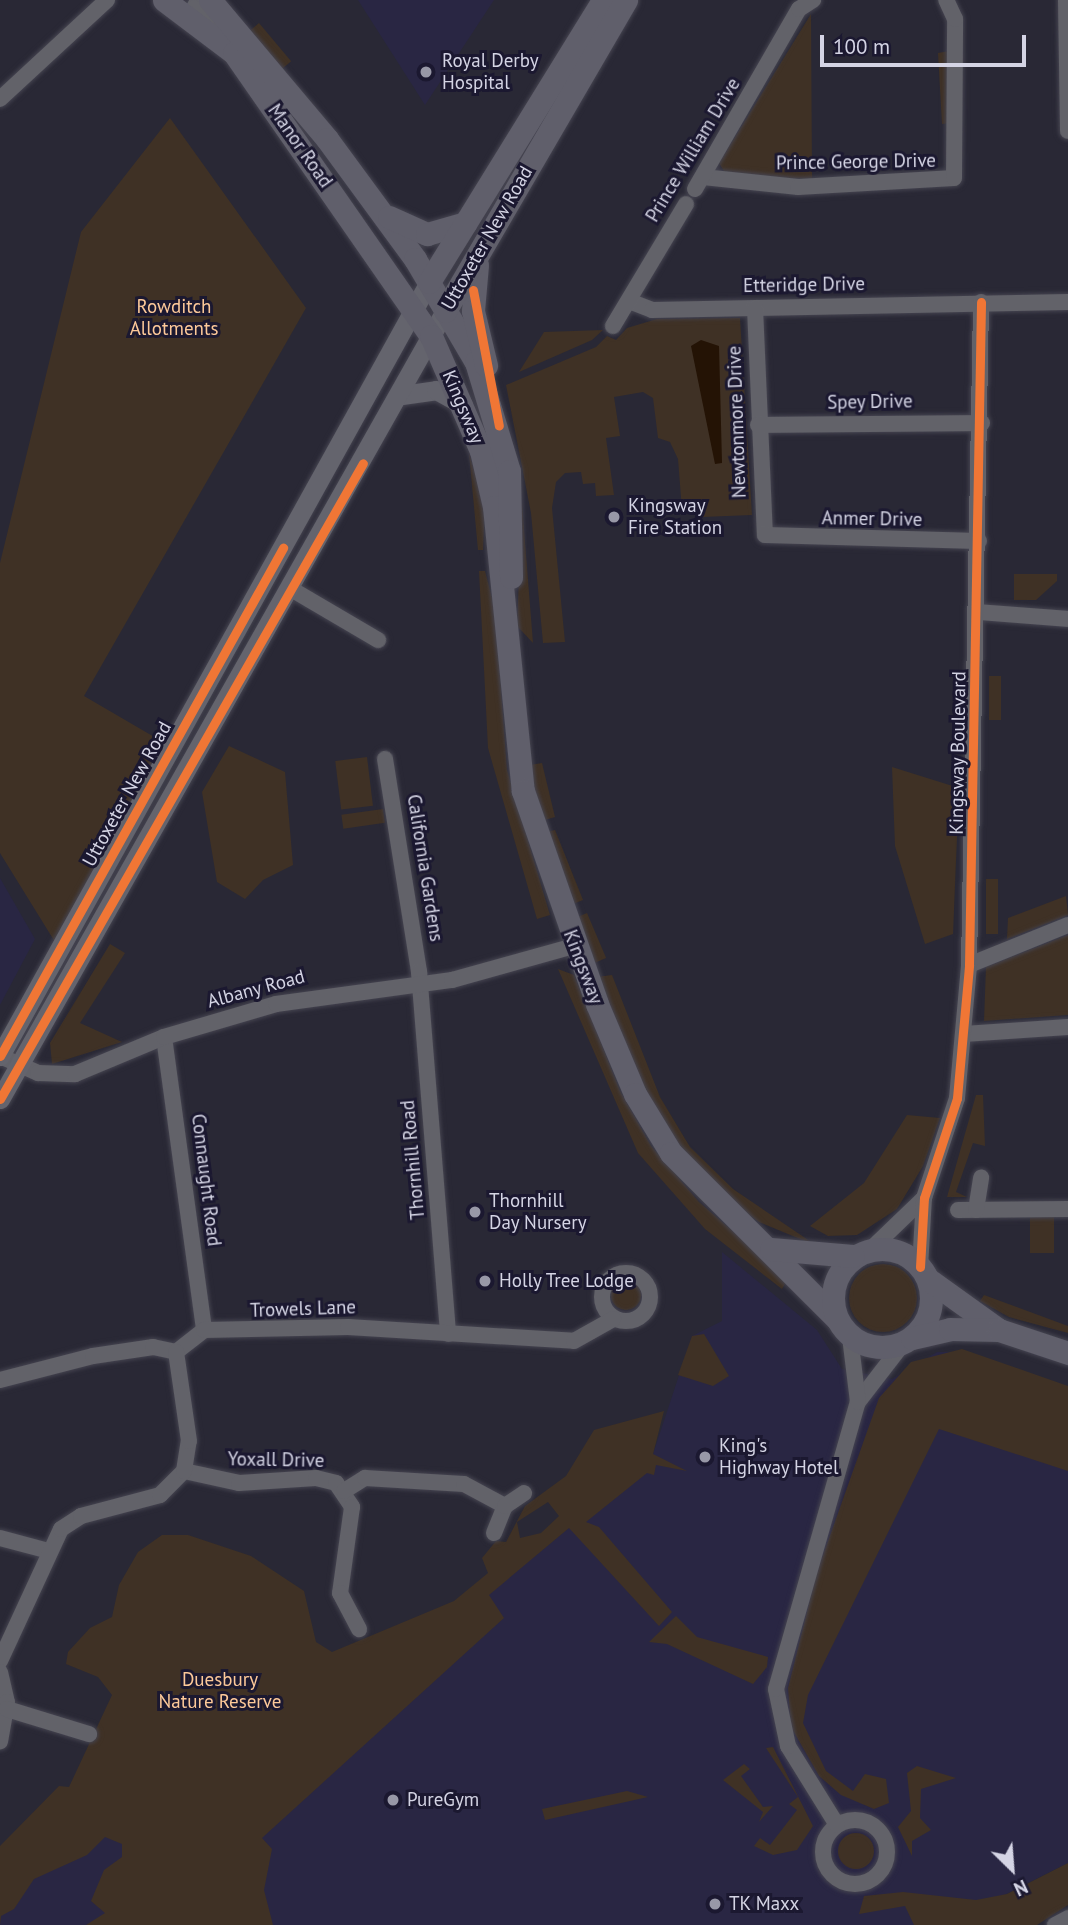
<!DOCTYPE html>
<style>
body{margin:0}
#map{position:relative;width:1068px;height:1925px;overflow:hidden;background:#292835;font-family:"PT Sans",sans-serif}
div>[style]{position:absolute}
[style*='--x']{left:calc(var(--x)*1px);top:calc(var(--y)*1px);width:calc(var(--w)*1px);rotate:calc(var(--a)*1deg)}
.built>*{inset:0;background:#292643}
.green>*{inset:0;background:#3f3125;transform-origin:0 0}
.round{border-radius:50%}
.water>*{inset:0;background:#241305}
.roads{filter:drop-shadow(0 0 2px #454450) drop-shadow(0 0 2px #454450)}
.minor>*{height:16px;margin:-8px;padding:0 8px;transform-origin:8px;border-radius:8px;background:#626269}
.minor>.ring{margin:-8px;padding:0;box-sizing:content-box;background:none;border:16px solid #626269;border-radius:50%}
.major>*{height:19px;margin:-9.5px;padding:0 9.5px;transform-origin:9.5px;border-radius:9.5px;background:#64646d}
.highway>*{height:23px;margin:-11.5px;padding:0 11.5px;transform-origin:11.5px;border-radius:11.5px;background:#605f6b}
.highway>.ring{margin:-11.5px;padding:0;box-sizing:content-box;background:none;border:23px solid #605f6b;border-radius:50%}
.cycleway>*{height:9px;margin:-4.5px;padding:0 4.5px;transform-origin:4.5px;border-radius:4.5px;background:#f07635}
.dots>*{width:19px;height:19px;translate:-50% -50%;box-sizing:border-box;border:4px solid #1b1830;border-radius:50%}
span{translate:-50% -50%;white-space:nowrap;text-align:center;line-height:1.15;-webkit-text-stroke:6px #1b1830;paint-order:stroke}
.poi-label{font-size:19px;color:#d4d4e4}
.left{translate:0 -50%;text-align:left}
.street-label{font-size:19px;color:#d4d4e4}
.park-label{font-size:19px;color:#fdc999}
.north{position:absolute;left:977px;top:1834px;width:70px;height:70px;-webkit-text-stroke:5px #1b1830;paint-order:stroke;rotate:155deg;font-size:19px;font-weight:700;line-height:28px;text-align:center;color:#d4d4e4}
.north::after{content:'';display:block;margin:auto;width:24px;height:32px;background:#d4d4e4;clip-path:polygon(50% 0,100% 100%,50% 72%,0 100%)}
.scale{position:absolute;left:820px;top:35px;width:206px;height:32px;box-sizing:border-box;border:4px solid #d4d4e4;border-top:0;padding-left:9px;font-size:21px;line-height:24px;white-space:nowrap;color:#d4d4e4;-webkit-text-stroke:5px #1b1830;paint-order:stroke}
</style>
<div id="map">
<div class="built">
<i style="clip-path:polygon(358px 0,494px 0,425px 105px)"></i>
<i style="clip-path:polygon(0 878px,35px 939px,0 1005px)"></i>
<i style="clip-path:polygon(722px 1252px,817px 1330px,842px 1369px,892px 1379px,937px 1352px,962px 1352px,1068px 1402px,1068px 1863px,944px 1925px,0 1925px,0 1874px,507px 1579px,651px 1460px,692px 1336px,722px 1321px)"></i>
</div>
<div class="green">
<i style="clip-path:polygon(811px 14px,812px 179px,727px 176px,719px 163px)"></i>
<i style="left:259px;top:23px;width:50px;height:12px;rotate:50deg"></i>
<i style="clip-path:polygon(949px 51px,951px 123px,942px 124px,938px 53px)"></i>
<i style="clip-path:polygon(170px 118px,306px 308px,84px 696px,168px 745px,55px 942px,0 853px,0 563px,81px 232px)"></i>
<i style="clip-path:polygon(740px 318px,752px 515px,702px 517px,682px 510px,678px 459px,670px 442px,658px 438px,653px 398px,643px 392px,614px 397px,620px 436px,606px 438px,614px 495px,596px 496px,595px 483px,583px 484px,581px 472px,565px 473px,556px 482px,552px 508px,565px 642px,543px 643px,531px 513px,506px 385px,596px 347px,607px 336px,616px 340px,627px 328px,657px 319px)"></i>
<i style="clip-path:polygon(603px 330px,592px 340px,519px 372px,544px 332px)"></i>
<i style="clip-path:polygon(469px 453px,485px 506px,483px 550px,478px 550px)"></i>
<i style="clip-path:polygon(522px 503px,525px 542px,533px 643px,517px 626px)"></i>
<i style="clip-path:polygon(479px 571px,485px 571px,495px 609px,507px 770px,550px 915px,537px 919px,488px 748px)"></i>
<i style="clip-path:polygon(1014px 574px,1057px 574px,1057px 581px,1036px 600px,1014px 600px)"></i>
<i style="left:989px;top:676px;width:12px;height:44px"></i>
<i style="clip-path:polygon(229px 746px,285px 772px,293px 865px,263px 880px,245px 899px,217px 882px,202px 792px)"></i>
<i style="left:367px;top:757px;width:49px;height:32px;rotate:83deg"></i>
<i style="clip-path:polygon(542px 763px,555px 817px,541px 821px,530px 765px)"></i>
<i style="clip-path:polygon(892px 767px,959px 788px,953px 934px,925px 944px,895px 846px)"></i>
<i style="left:383px;top:809px;width:14px;height:42px;rotate:82deg"></i>
<i style="clip-path:polygon(555px 830px,583px 900px,573px 904px,546px 832px)"></i>
<i style="left:986px;top:879px;width:12px;height:55px"></i>
<i style="clip-path:polygon(1066px 896px,1068px 915px,1007px 939px,1008px 918px)"></i>
<i style="left:587px;top:913px;width:49px;height:14px;rotate:67deg"></i>
<i style="clip-path:polygon(1068px 935px,1068px 1015px,984px 1021px,986px 967px)"></i>
<i style="clip-path:polygon(110px 944px,125px 953px,80px 1023px,122px 1042px,52px 1064px,50px 1043px)"></i>
<i style="clip-path:polygon(558px 969px,574px 975px,620px 1091px,651px 1146px,699px 1202px,788px 1279px,782px 1289px,705px 1229px,638px 1153px)"></i>
<i style="clip-path:polygon(612px 975px,660px 1097px,690px 1147px,733px 1189px,817px 1246px,759px 1222px,710px 1186px,655px 1116px,597px 977px)"></i>
<i style="clip-path:polygon(976px 1095px,983px 1095px,985px 1146px,973px 1143px,956px 1192px,967px 1197px,947px 1197px)"></i>
<i style="clip-path:polygon(907px 1115px,940px 1118px,923px 1166px,897px 1209px,857px 1235px,828px 1236px,810px 1226px,864px 1183px)"></i>
<i style="left:1030px;top:1217px;width:24px;height:36px"></i>
<i class="round" style="left:849px;top:1264px;width:68px;height:68px"></i>
<i class="round" style="left:611px;top:1280px;width:30px;height:30px"></i>
<i style="clip-path:polygon(984px 1295px,1068px 1326px,1068px 1333px,1009px 1317px,980px 1301px)"></i>
<i style="clip-path:polygon(704px 1334px,729px 1376px,713px 1386px,678px 1375px,692px 1336px)"></i>
<i style="clip-path:polygon(962px 1349px,1068px 1386px,1068px 1471px,939px 1429px,808px 1695px,803px 1723px,826px 1771px,853px 1791px,865px 1774px,886px 1779px,889px 1803px,874px 1809px,841px 1795px,819px 1776px,791px 1727px,788px 1688px,817px 1572px,879px 1398px,911px 1362px)"></i>
<i style="clip-path:polygon(evenodd,664px 1411px,653px 1454px,687px 1471px,656px 1465px,654px 1475px,647px 1473px,586px 1522px,599px 1527px,672px 1612px,659px 1626px,569px 1528px,489px 1595px,504px 1618px,262px 1838px,272px 1849px,264px 1890px,273px 1925px,86px 1925px,105px 1913px,91px 1901px,104px 1870px,122px 1857px,122px 1844px,105px 1837px,87px 1855px,34px 1879px,14px 1909px,1px 1916px,0 1925px,0 1846px,59px 1786px,69px 1787px,112px 1695px,98px 1677px,66px 1664px,68px 1652px,90px 1628px,112px 1617px,119px 1585px,138px 1552px,162px 1535px,188px 1535px,251px 1556px,304px 1591px,316px 1642px,332px 1652px,454px 1601px,488px 1573px,482px 1558px,496px 1541px,506px 1542px,525px 1506px,566px 1476px,594px 1430px,664px 1411px,548px 1502px,559px 1516px,541px 1533px,520px 1538px,517px 1522px,548px 1502px)"></i>
<i style="clip-path:polygon(676px 1616px,697px 1637px,768px 1657px,767px 1667px,753px 1684px,667px 1644px,649px 1642px)"></i>
<i style="clip-path:polygon(773px 1747px,813px 1826px,797px 1850px,773px 1855px,754px 1846px,760px 1838px,770px 1845px,797px 1810px,789px 1804px,798px 1797px,766px 1748px)"></i>
<i style="clip-path:polygon(744px 1764px,750px 1769px,741px 1776px,763px 1807px,773px 1806px,759px 1822px,763px 1812px,723px 1780px)"></i>
<i style="clip-path:polygon(917px 1766px,956px 1778px,921px 1789px,920px 1818px,931px 1830px,912px 1841px,912px 1856px,898px 1827px,911px 1811px,907px 1773px)"></i>
<i style="clip-path:polygon(627px 1791px,648px 1797px,545px 1820px,542px 1809px)"></i>
<i class="round" style="left:838px;top:1833px;width:36px;height:36px"></i>
<i style="clip-path:polygon(1068px 1863px,1068px 1905px,1037px 1925px,914px 1925px,905px 1906px,859px 1914px,864px 1896px,903px 1892px,976px 1900px,1007px 1894px)"></i>
</div>
<div class="water">
<i style="clip-path:polygon(701px 340px,719px 346px,722px 463px,715px 464px,691px 346px)"></i>
</div>
<div class="roads">
<div class="minor">
<i style="--x:198;--y:0;--w:9;--a:117"></i>
<i style="--x:194;--y:8;--w:30;--a:41"></i>
<i style="--x:1066;--y:0;--w:131;--a:89.1"></i>
<i style="--x:0;--y:99;--w:146;--a:-42.8"></i>
<i style="--x:703;--y:177;--w:96;--a:6"></i>
<i style="--x:798;--y:187;--w:156;--a:-3.3"></i>
<i style="--x:954;--y:178;--w:159;--a:-89.6"></i>
<i style="--x:955;--y:19;--w:21;--a:-115"></i>
<i style="--x:695;--y:189;--w:208;--a:-60"></i>
<i style="--x:799;--y:9;--w:17;--a:-33"></i>
<i style="--x:629;--y:301;--w:25;--a:21"></i>
<i style="--x:652;--y:310;--w:416;--a:-1.1"></i>
<i style="--x:755;--y:308;--w:227;--a:87.5"></i>
<i style="--x:765;--y:535;--w:214;--a:1.6"></i>
<i style="--x:613;--y:326;--w:142;--a:-59.1"></i>
<i style="--x:758;--y:425;--w:224;--a:-0.5"></i>
<i style="--x:291;--y:589;--w:101;--a:30.4"></i>
<i style="--x:978;--y:612;--w:90;--a:4.4"></i>
<i style="--x:385;--y:759;--w:216;--a:80.9"></i>
<i style="--x:419;--y:972;--w:363;--a:85.4"></i>
<i style="--x:969;--y:965;--w:107;--a:-22"></i>
<i style="--x:964;--y:1034;--w:104;--a:-3.9"></i>
<i style="--x:164;--y:1037;--w:296;--a:82.2"></i>
<i style="--x:0;--y:1056;--w:42;--a:24.1"></i>
<i style="--x:38;--y:1073;--w:37;--a:2"></i>
<i style="--x:75;--y:1074;--w:96;--a:-22.6"></i>
<i style="--x:164;--y:1037;--w:117;--a:-16.4"></i>
<i style="--x:276;--y:1004;--w:178;--a:-7.8"></i>
<i style="--x:452;--y:980;--w:127;--a:-15.6"></i>
<i style="--x:958;--y:1210;--w:110;--a:-0.5"></i>
<i style="--x:976;--y:1210;--w:33;--a:-81"></i>
<i style="--x:871;--y:1249;--w:74;--a:-43.9"></i>
<i style="--x:920;--y:1267;--w:69;--a:-86.7"></i>
<i style="--x:924;--y:1198;--w:105;--a:-71.7"></i>
<i style="--x:957;--y:1098;--w:134;--a:-84.8"></i>
<i style="--x:969;--y:965;--w:663;--a:-88.96"></i>
<i class="ring" style="left:602px;top:1273px;width:32px;height:32px"></i>
<i style="--x:0;--y:1380;--w:96;--a:-14.5"></i>
<i style="--x:93;--y:1356;--w:61;--a:-8.5"></i>
<i style="--x:153;--y:1347;--w:24;--a:12"></i>
<i style="--x:176;--y:1352;--w:36;--a:-38"></i>
<i style="--x:204;--y:1330;--w:144;--a:-1.2"></i>
<i style="--x:348;--y:1327;--w:226;--a:3.5"></i>
<i style="--x:574;--y:1341;--w:45;--a:-29.4"></i>
<i style="--x:858;--y:1402;--w:72;--a:-52.3"></i>
<i style="--x:184;--y:1471;--w:56;--a:12.3"></i>
<i style="--x:239;--y:1483;--w:77;--a:-3.7"></i>
<i style="--x:316;--y:1478;--w:21;--a:14"></i>
<i style="--x:336;--y:1483;--w:29;--a:56"></i>
<i style="--x:352;--y:1507;--w:87;--a:97.9"></i>
<i style="--x:340;--y:1593;--w:41;--a:62.2"></i>
<i style="--x:344;--y:1491;--w:25;--a:-32"></i>
<i style="--x:365;--y:1478;--w:99;--a:3.5"></i>
<i style="--x:464;--y:1484;--w:47;--a:28.2"></i>
<i style="--x:494;--y:1533;--w:29;--a:-68"></i>
<i style="--x:505;--y:1506;--w:23;--a:-34"></i>
<i style="--x:0;--y:1538;--w:51;--a:14.9"></i>
<i style="--x:0;--y:1661;--w:145;--a:-65.2"></i>
<i style="--x:61;--y:1529;--w:24;--a:-33"></i>
<i style="--x:81;--y:1516;--w:82;--a:-14.9"></i>
<i style="--x:160;--y:1495;--w:34;--a:-45"></i>
<i style="--x:184;--y:1471;--w:30;--a:-81"></i>
<i style="--x:189;--y:1441;--w:90;--a:-98.3"></i>
<i style="--x:0;--y:1672;--w:31;--a:77"></i>
<i style="--x:7;--y:1702;--w:40;--a:100"></i>
<i style="--x:7;--y:1709;--w:86;--a:17"></i>
<i class="ring" style="left:823px;top:1820px;width:48px;height:48px"></i>
<i style="--x:837;--y:1825;--w:93;--a:-121.8"></i>
<i style="--x:788;--y:1746;--w:58;--a:-101.9"></i>
<i style="--x:776;--y:1689;--w:298;--a:-74.1"></i>
<i style="--x:858;--y:1402;--w:65;--a:-97"></i>
<i style="--x:1055;--y:1925;--w:15;--a:-28"></i>
</div>
<div class="major">
<i style="--x:402;--y:395;--w:34;--a:-8"></i>
<i style="--x:436;--y:390;--w:31;--a:29"></i>
<i style="--x:0;--y:1056;--w:885;--a:-61"></i>
<i style="--x:0;--y:1099;--w:905;--a:-60.55"></i>
</div>
<div class="highway">
<i style="--x:164;--y:0;--w:88;--a:37.1"></i>
<i style="--x:234;--y:53;--w:345;--a:55.2"></i>
<i style="--x:431;--y:336;--w:125;--a:66.5"></i>
<i style="--x:481;--y:451;--w:57;--a:76.9"></i>
<i style="--x:494;--y:507;--w:285;--a:84.2"></i>
<i style="--x:523;--y:791;--w:225;--a:70.8"></i>
<i style="--x:597;--y:1004;--w:98;--a:67.1"></i>
<i style="--x:635;--y:1094;--w:69;--a:58.6"></i>
<i style="--x:671;--y:1153;--w:235;--a:45"></i>
<i style="--x:210;--y:0;--w:182;--a:49.9"></i>
<i style="--x:327;--y:139;--w:149;--a:53.7"></i>
<i style="--x:415;--y:259;--w:120;--a:59.4"></i>
<i style="--x:476;--y:362;--w:114;--a:73.2"></i>
<i style="--x:509;--y:471;--w:106;--a:88.9"></i>
<i style="--x:389;--y:217;--w:42;--a:24.1"></i>
<i style="--x:427;--y:234;--w:40;--a:-16"></i>
<i style="--x:477;--y:265;--w:46;--a:95"></i>
<i style="--x:473;--y:311;--w:56;--a:76.5"></i>
<i style="--x:429;--y:282;--w:331;--a:-58.3"></i>
<i style="--x:445;--y:311;--w:360;--a:-59.8"></i>
<i class="ring" style="left:833px;top:1249px;width:75px;height:75px"></i>
<i style="--x:771;--y:1249;--w:82;--a:4.9"></i>
<i style="--x:928;--y:1279;--w:87;--a:35.7"></i>
<i style="--x:912;--y:1338;--w:39;--a:-13"></i>
<i style="--x:950;--y:1329;--w:49;--a:1.2"></i>
<i style="--x:999;--y:1330;--w:73;--a:18.4"></i>
</div>
</div>
<div class="cycleway">
<i style="--x:473;--y:290;--w:138;--a:79.2"></i>
<i style="--x:0;--y:1056;--w:582;--a:-60.88"></i>
<i style="--x:0;--y:1099;--w:732;--a:-60.28"></i>
<i style="--x:920;--y:1267;--w:69;--a:-86.7"></i>
<i style="--x:924;--y:1198;--w:105;--a:-71.7"></i>
<i style="--x:957;--y:1098;--w:134;--a:-84.8"></i>
<i style="--x:969;--y:965;--w:663;--a:-88.96"></i>
</div>
<div class="dots">
<i style="left:426px;top:72px;background:#9898a7"></i>
<i style="left:614px;top:517px;background:#9898a7"></i>
<i style="left:475px;top:1212px;background:#9898a7"></i>
<i style="left:485px;top:1281px;background:#9898a7"></i>
<i style="left:705px;top:1457px;background:#9898a7"></i>
<i style="left:393px;top:1800px;background:#9898a7"></i>
<i style="left:715px;top:1904px;background:#9898a7"></i>
</div>
<div class="poi-label">
<span class="left" style="left:442px;top:72px">Royal Derby<br>Hospital</span>
<span class="left" style="left:628px;top:517px">Kingsway<br>Fire Station</span>
<span class="left" style="left:489px;top:1212px">Thornhill<br>Day Nursery</span>
<span class="left" style="left:499px;top:1281px">Holly Tree Lodge</span>
<span class="left" style="left:719px;top:1457px">King's<br>Highway Hotel</span>
<span class="left" style="left:407px;top:1800px">PureGym</span>
<span class="left" style="left:729px;top:1904px">TK Maxx</span>
</div>
<div class="street-label">
<span style="left:300px;top:146px;rotate:55deg">Manor Road</span>
<span style="left:693px;top:150px;rotate:-59deg">Prince William Drive</span>
<span style="left:856px;top:162px;rotate:-1deg">Prince George Drive</span>
<span style="left:487px;top:238px;rotate:-60deg">Uttoxeter New Road</span>
<span style="left:804px;top:285px;rotate:-1deg">Etteridge Drive</span>
<span style="left:870px;top:402px;rotate:-1deg">Spey Drive</span>
<span style="left:463px;top:407px;rotate:67deg">Kingsway</span>
<span style="left:737px;top:422px;rotate:-92deg">Newtonmore Drive</span>
<span style="left:872px;top:519px;rotate:1deg">Anmer Drive</span>
<span style="left:958px;top:753px;rotate:-89deg">Kingsway Boulevard</span>
<span style="left:127px;top:794px;rotate:-61deg">Uttoxeter New Road</span>
<span style="left:425px;top:868px;rotate:81deg">California Gardens</span>
<span style="left:583px;top:967px;rotate:69deg">Kingsway</span>
<span style="left:256px;top:989px;rotate:-15deg">Albany Road</span>
<span style="left:413px;top:1160px;rotate:-95deg">Thornhill Road</span>
<span style="left:206px;top:1180px;rotate:83deg">Connaught Road</span>
<span style="left:303px;top:1309px;rotate:-2deg">Trowels Lane</span>
<span style="left:276px;top:1460px;rotate:1deg">Yoxall Drive</span>
</div>
<div class="park-label">
<span style="left:174px;top:318px">Rowditch<br>Allotments</span>
<span style="left:220px;top:1691px">Duesbury<br>Nature Reserve</span>
</div>
<div class="north">N</div>
<div class="scale">100 m</div>
</div>
